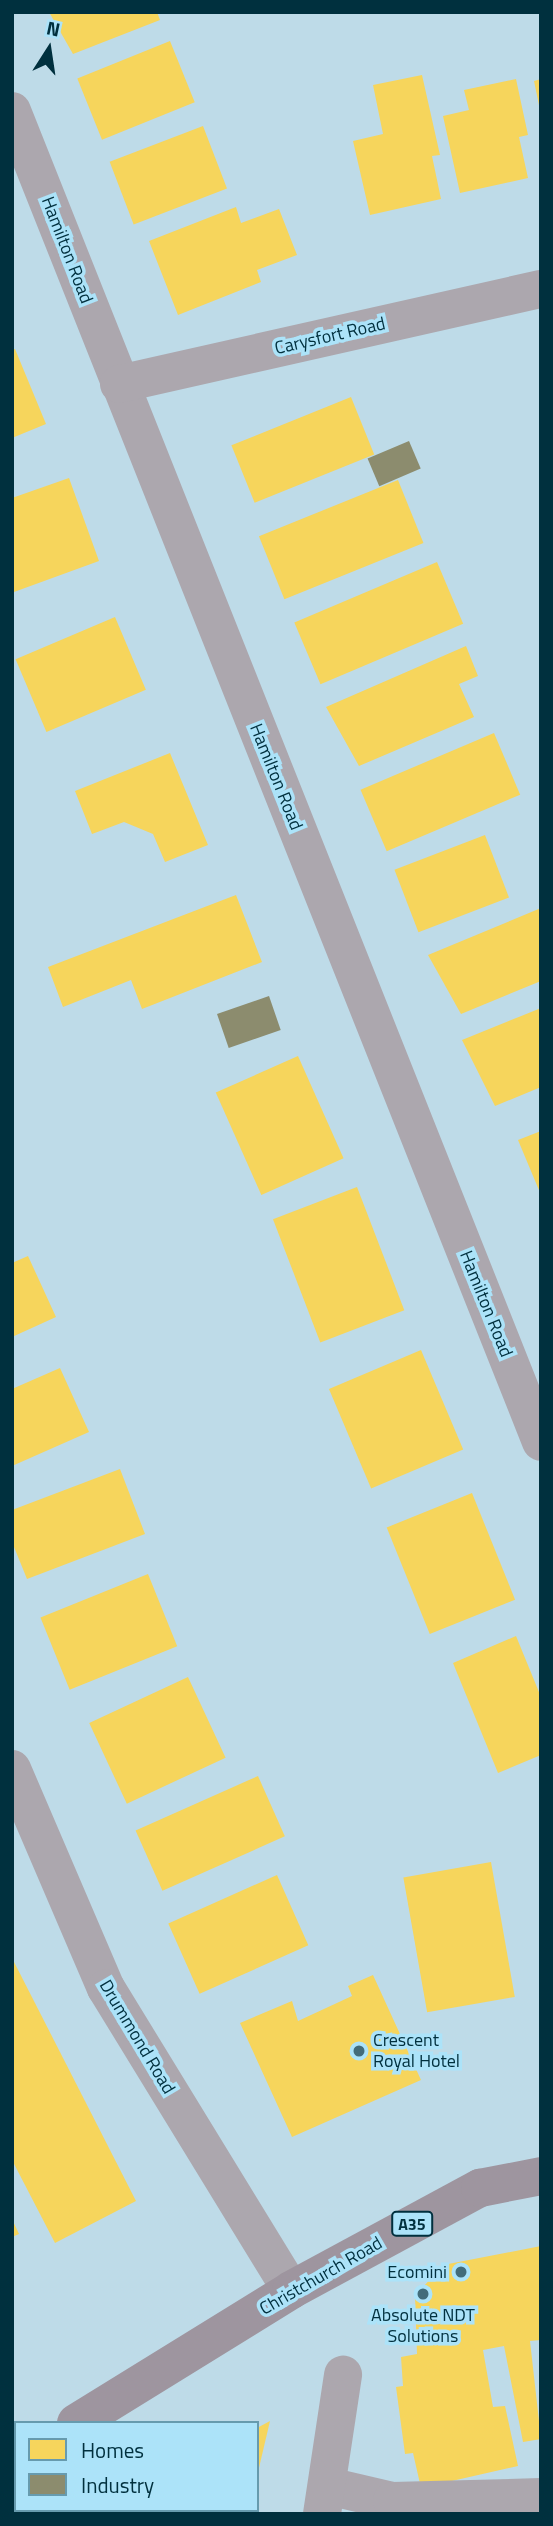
<!DOCTYPE html>
<style>
body{margin:0}
#map{position:relative;width:553px;height:2526px;overflow:hidden;background:#bedbe8;font-family:"Titillium Web",sans-serif}
div>[style]{position:absolute}
[style*='--x']{left:calc(var(--x)*1px);top:calc(var(--y)*1px);width:calc(var(--w)*1px);rotate:calc(var(--a)*1deg)}
.homes>*{inset:0;background:#f6d55c;transform-origin:0 0}
.industry>*{inset:0;background:#8c8c6e;transform-origin:0 0}
.minor>*{height:38px;margin:-19px;padding:0 19px;transform-origin:19px;border-radius:19px;background:#aca7ae}
.major>*{height:38px;margin:-19px;padding:0 19px;transform-origin:19px;border-radius:19px;background:#9e959f}
.dots>*{width:19px;height:19px;translate:-50% -50%;box-sizing:border-box;border:4px solid #ace3f9;border-radius:50%}
span{translate:-50% -50%;white-space:nowrap;text-align:center;line-height:1.15;-webkit-text-stroke:7px #ace3f9;paint-order:stroke}
.shield-label span{padding:2px 5px;background:#ace3f9;border:2px solid;border-radius:5px;-webkit-text-stroke-width:0}
.shield-label{font-size:16px;color:#00303e;font-weight:700}
.street-label{font-size:18px;color:#00303e}
.poi-label{font-size:18px;color:#00303e}
.left{translate:0 -50%;text-align:left}
.right{translate:-100% -50%;text-align:right}
.frame{position:absolute;inset:0;border:14px solid #00303e;pointer-events:none}
.legend{position:absolute;left:14px;top:2421px;width:245px;height:91px;box-sizing:border-box;background:#ace3f9;border:2px solid #679bae;margin:0;padding:9px 12px;list-style:none;font-size:21px;color:#00303e}
.legend li{display:flex;align-items:center;gap:14px;height:35px}
.legend b{width:35px;border:2px solid #679bae}
.north{position:absolute;left:14px;top:14px;width:70px;height:70px;-webkit-text-stroke:5px #ace3f9;paint-order:stroke;rotate:12deg;font-size:19px;font-weight:700;line-height:28px;text-align:center;color:#00303e}
.north::after{content:'';display:block;margin:auto;width:24px;height:32px;background:#00303e;clip-path:polygon(50% 0,100% 100%,50% 72%,0 100%)}
</style>
<div id="map">
<div class="homes">
<i style="clip-path:polygon(49px 12px,157px 12px,160px 20px,73px 54px)"></i>
<i style="left:170px;top:41px;width:66px;height:100px;rotate:68deg"></i>
<i style="clip-path:polygon(422px 75px,440px 155px,432px 156px,441px 199px,370px 215px,353px 141px,383px 134px,373px 85px)"></i>
<i style="clip-path:polygon(516px 79px,528px 135px,519px 137px,528px 178px,460px 193px,443px 116px,469px 110px,464px 90px)"></i>
<i style="clip-path:polygon(541px 79px,541px 110px,540px 110px,534px 81px)"></i>
<i style="left:203px;top:126px;width:67px;height:100px;rotate:69deg"></i>
<i style="clip-path:polygon(236px 207px,241px 223px,279px 209px,297px 255px,257px 270px,261px 282px,178px 315px,149px 241px)"></i>
<i style="clip-path:polygon(15px 349px,46px 424px,12px 438px,12px 350px)"></i>
<i style="left:351px;top:397px;width:62px;height:129px;rotate:68deg"></i>
<i style="clip-path:polygon(69px 478px,99px 561px,14px 592px,12px 498px)"></i>
<i style="left:398px;top:480px;width:68px;height:150px;rotate:68deg"></i>
<i style="left:437px;top:562px;width:67px;height:155px;rotate:67deg"></i>
<i style="left:115px;top:617px;width:79px;height:108px;rotate:67deg"></i>
<i style="clip-path:polygon(466px 646px,478px 676px,459px 684px,474px 717px,359px 766px,326px 707px)"></i>
<i style="left:494px;top:733px;width:67px;height:145px;rotate:67deg"></i>
<i style="clip-path:polygon(170px 753px,208px 845px,165px 862px,153px 834px,124px 822px,92px 834px,75px 791px)"></i>
<i style="left:485px;top:835px;width:67px;height:97px;rotate:69deg"></i>
<i style="clip-path:polygon(236px 895px,262px 962px,142px 1009px,131px 980px,63px 1007px,48px 967px)"></i>
<i style="clip-path:polygon(541px 908px,541px 981px,461px 1014px,428px 955px)"></i>
<i style="clip-path:polygon(541px 1008px,541px 1087px,495px 1106px,462px 1040px)"></i>
<i style="left:298px;top:1056px;width:112px;height:90px;rotate:66deg"></i>
<i style="clip-path:polygon(541px 1131px,541px 1195px,518px 1140px)"></i>
<i style="left:357px;top:1187px;width:132px;height:90px;rotate:69deg"></i>
<i style="clip-path:polygon(28px 1256px,56px 1317px,12px 1337px,12px 1263px)"></i>
<i style="left:421px;top:1350px;width:108px;height:100px;rotate:67deg"></i>
<i style="clip-path:polygon(60px 1368px,89px 1432px,12px 1466px,12px 1389px)"></i>
<i style="clip-path:polygon(120px 1469px,145px 1534px,27px 1579px,12px 1542px,12px 1510px)"></i>
<i style="left:472px;top:1493px;width:115px;height:92px;rotate:68deg"></i>
<i style="left:148px;top:1574px;width:78px;height:116px;rotate:68deg"></i>
<i style="clip-path:polygon(516px 1636px,541px 1697px,541px 1755px,498px 1773px,453px 1663px)"></i>
<i style="left:188px;top:1677px;width:89px;height:109px;rotate:65deg"></i>
<i style="left:258px;top:1776px;width:66px;height:134px;rotate:66deg"></i>
<i style="left:491px;top:1862px;width:137px;height:89px;rotate:80deg"></i>
<i style="left:277px;top:1875px;width:77px;height:119px;rotate:66deg"></i>
<i style="clip-path:polygon(12px 1958px,136px 2201px,55px 2243px,12px 2160px)"></i>
<i style="clip-path:polygon(373px 1975px,421px 2080px,292px 2137px,240px 2023px,292px 2001px,298px 2021px,352px 1996px,348px 1986px)"></i>
<i style="clip-path:polygon(12px 2219px,19px 2234px,12px 2237px)"></i>
<i style="clip-path:polygon(541px 2246px,541px 2340px,530px 2341px,541px 2439px,523px 2442px,504px 2346px,483px 2350px,493px 2407px,505px 2406px,518px 2466px,421px 2488px,413px 2453px,405px 2454px,396px 2387px,403px 2386px,401px 2357px,417px 2354px,415px 2296px,443px 2265px)"></i>
<i style="clip-path:polygon(270px 2421px,258px 2472px,257px 2472px,257px 2428px)"></i>
<i style="clip-path:polygon(87px 2510px,250px 2510px,80px 2514px)"></i>
</div>
<div class="industry">
<i style="left:409px;top:441px;width:30px;height:45px;rotate:67deg"></i>
<i style="left:269px;top:996px;width:36px;height:55px;rotate:71deg"></i>
</div>
<div class="minor">
<i style="--x:12;--y:111;--w:1432;--a:68.32"></i>
<i style="--x:119;--y:384;--w:433;--a:-12.7"></i>
<i style="--x:12;--y:1769;--w:238;--a:66.8"></i>
<i style="--x:106;--y:1988;--w:354;--a:58.5"></i>
<i style="--x:328;--y:2486;--w:66;--a:13.2"></i>
<i style="--x:392;--y:2501;--w:149;--a:-1.5"></i>
<i style="--x:322;--y:2514;--w:141;--a:-81.4"></i>
</div>
<div class="major">
<i style="--x:76;--y:2423;--w:253;--a:-31.7"></i>
<i style="--x:291;--y:2290;--w:215;--a:-28.4"></i>
<i style="--x:480;--y:2188;--w:62;--a:-11.1"></i>
<i style="--x:12;--y:2457;--w:4;--a:-14"></i>
</div>
<div class="dots">
<i style="left:359px;top:2051px;background:#426c7a"></i>
<i style="left:461px;top:2272px;background:#426c7a"></i>
<i style="left:423px;top:2294px;background:#426c7a"></i>
</div>
<div class="shield-label">
<span style="left:412px;top:2224px">A35</span>
</div>
<div class="street-label">
<span style="left:67px;top:250px;rotate:69deg">Hamilton Road</span>
<span style="left:330px;top:336px;rotate:-13deg">Carysfort Road</span>
<span style="left:276px;top:777px;rotate:68deg">Hamilton Road</span>
<span style="left:486px;top:1304px;rotate:68deg">Hamilton Road</span>
<span style="left:137px;top:2037px;rotate:59deg">Drummond Road</span>
<span style="left:321px;top:2276px;rotate:-30deg">Christchurch Road</span>
</div>
<div class="poi-label">
<span class="left" style="left:373px;top:2051px">Crescent<br>Royal Hotel</span>
<span class="right" style="left:447px;top:2272px">Ecomini</span>
<span style="left:423px;top:2326px">Absolute NDT<br>Solutions</span>
</div>
<div class="frame"></div>
<ul class="legend">
<li><b style="height:19px;background:#f6d55c"></b>Homes</li>
<li><b style="height:19px;background:#8c8c6e"></b>Industry</li>
</ul>
<div class="north">N</div>
</div>
